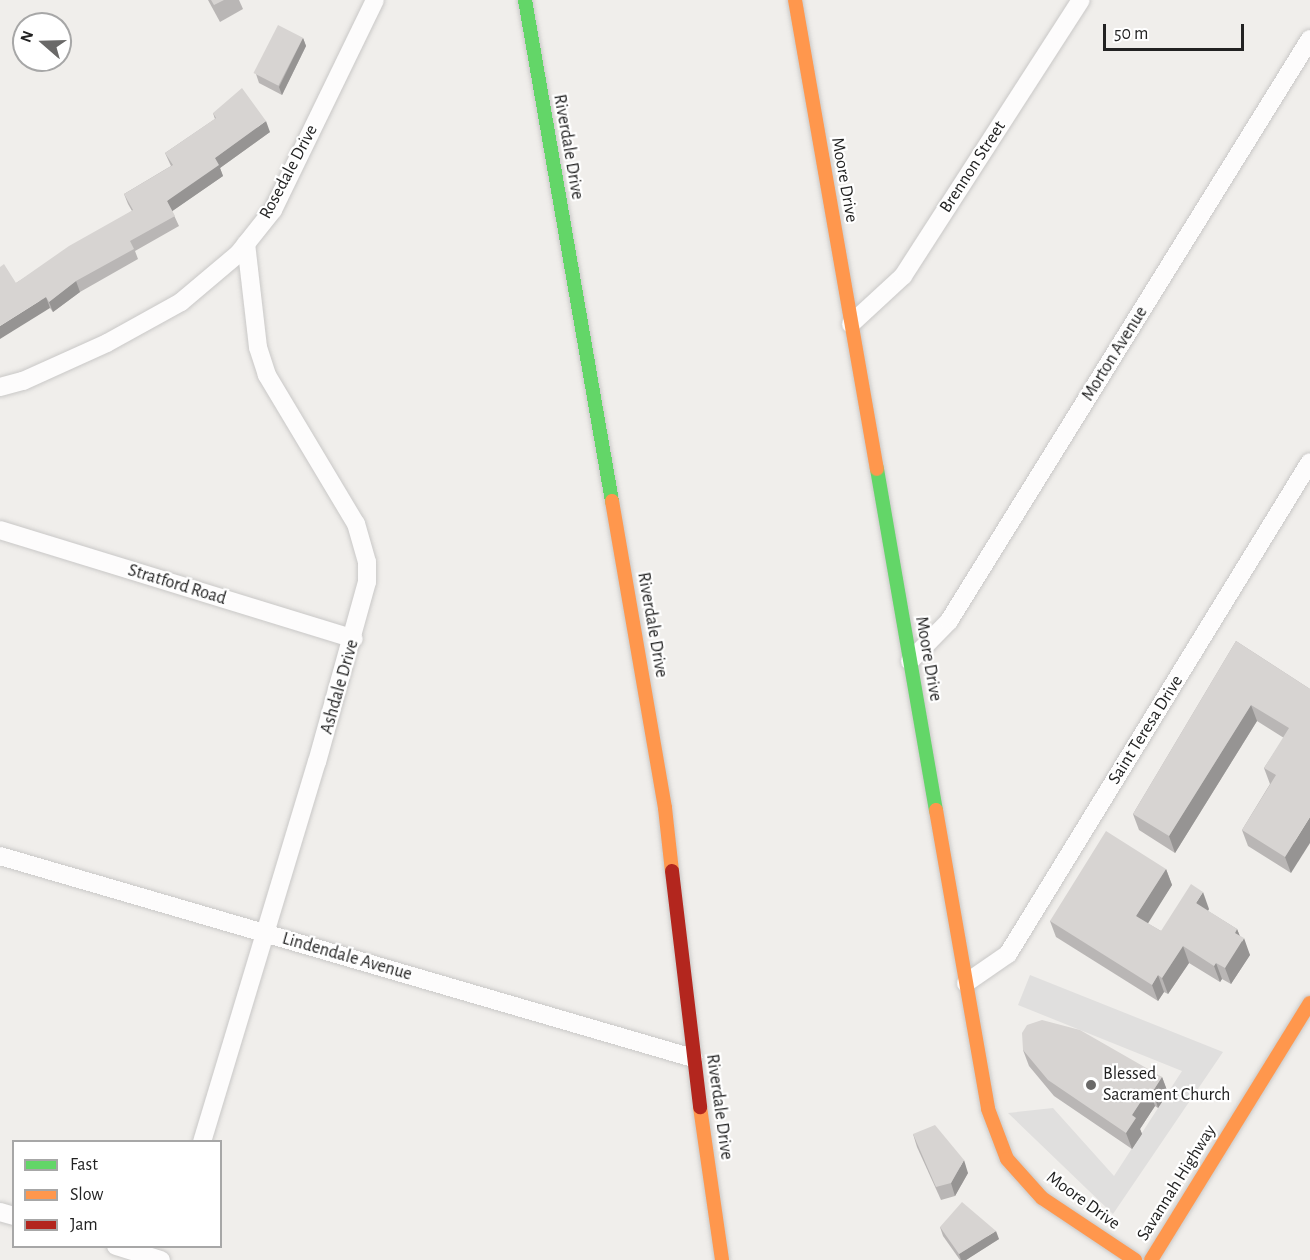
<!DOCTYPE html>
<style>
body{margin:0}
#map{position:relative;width:1310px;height:1260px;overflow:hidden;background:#f0eeeb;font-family:"Alegreya Sans",sans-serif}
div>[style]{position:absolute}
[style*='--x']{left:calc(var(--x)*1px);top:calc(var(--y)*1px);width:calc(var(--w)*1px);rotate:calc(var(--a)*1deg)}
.parking>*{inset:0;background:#e0dfde}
.roads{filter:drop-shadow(0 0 2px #c9c8c7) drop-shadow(0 0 2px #c9c8c7)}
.street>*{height:18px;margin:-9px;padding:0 9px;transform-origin:9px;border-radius:9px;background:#fdfcfc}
.fast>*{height:14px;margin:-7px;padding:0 7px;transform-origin:7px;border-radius:7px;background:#63d668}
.slow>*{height:14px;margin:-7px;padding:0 7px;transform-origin:7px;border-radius:7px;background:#ff974d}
.jam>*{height:14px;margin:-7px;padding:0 7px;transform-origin:7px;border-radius:7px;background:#b3261e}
.wall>*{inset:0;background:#b9b6b5}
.shaded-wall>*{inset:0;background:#969493}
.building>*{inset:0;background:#d7d4d2;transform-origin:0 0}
.dots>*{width:16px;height:16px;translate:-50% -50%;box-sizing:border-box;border:3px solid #fff;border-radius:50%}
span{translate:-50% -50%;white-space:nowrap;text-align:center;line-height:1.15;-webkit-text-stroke:4.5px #fff;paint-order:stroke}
.street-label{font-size:18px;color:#222}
.poi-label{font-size:18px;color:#222}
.left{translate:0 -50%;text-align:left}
.legend{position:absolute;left:12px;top:1140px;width:210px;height:108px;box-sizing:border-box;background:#fff;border:2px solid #a7a7a7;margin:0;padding:8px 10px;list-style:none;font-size:18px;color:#222}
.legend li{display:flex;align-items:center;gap:12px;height:30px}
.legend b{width:30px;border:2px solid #a7a7a7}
.north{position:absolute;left:12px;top:12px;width:60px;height:60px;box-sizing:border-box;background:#fff;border:2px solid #a7a7a7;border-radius:50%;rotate:290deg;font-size:16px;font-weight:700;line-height:24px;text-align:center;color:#222}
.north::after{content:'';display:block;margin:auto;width:21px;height:27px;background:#6a6968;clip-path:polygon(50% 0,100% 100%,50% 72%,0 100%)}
.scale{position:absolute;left:1103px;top:24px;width:141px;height:27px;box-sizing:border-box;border:3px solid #222;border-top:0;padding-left:8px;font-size:18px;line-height:21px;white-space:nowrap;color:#222;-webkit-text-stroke:4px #fff;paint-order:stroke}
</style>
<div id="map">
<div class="parking">
<i style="clip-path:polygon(1030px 975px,1223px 1052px,1113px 1214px,1008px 1113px,1053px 1108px,1114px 1176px,1182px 1071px,1018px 1005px)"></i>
</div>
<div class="roads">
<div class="street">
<i style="--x:851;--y:324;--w:71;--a:-42.7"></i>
<i style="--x:903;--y:276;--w:328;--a:-57.2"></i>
<i style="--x:0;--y:387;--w:24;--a:-15"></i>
<i style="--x:23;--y:381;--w:92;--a:-24.3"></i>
<i style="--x:107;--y:343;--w:85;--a:-29"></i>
<i style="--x:181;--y:302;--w:75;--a:-40.1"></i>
<i style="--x:238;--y:254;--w:56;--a:-51.5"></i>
<i style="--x:273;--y:210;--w:233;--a:-64.1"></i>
<i style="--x:0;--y:530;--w:370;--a:17.1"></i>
<i style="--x:910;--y:661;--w:56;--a:-45.7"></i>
<i style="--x:949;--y:621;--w:685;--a:-58.19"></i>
<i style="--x:0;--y:856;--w:722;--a:16.25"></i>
<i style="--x:966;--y:983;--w:51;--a:-34.6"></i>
<i style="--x:1008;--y:954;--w:577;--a:-58.46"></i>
<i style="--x:202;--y:1142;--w:397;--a:-73.2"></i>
<i style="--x:317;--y:762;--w:187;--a:-74.5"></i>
<i style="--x:367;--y:582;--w:20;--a:-90"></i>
<i style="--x:367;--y:562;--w:40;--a:-106"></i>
<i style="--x:356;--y:524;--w:174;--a:-120.9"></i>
<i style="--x:267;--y:375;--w:29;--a:-108"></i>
<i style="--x:258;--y:347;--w:104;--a:-96.6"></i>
<i style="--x:0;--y:1212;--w:15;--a:16"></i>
<i style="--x:116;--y:1246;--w:47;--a:17.3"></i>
</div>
<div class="fast">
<i style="--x:525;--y:0;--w:508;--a:80.15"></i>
<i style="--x:877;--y:469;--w:346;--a:80.2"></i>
</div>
<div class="slow">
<i style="--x:795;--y:0;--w:476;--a:80.1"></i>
<i style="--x:612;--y:501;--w:312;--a:80.2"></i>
<i style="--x:665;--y:808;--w:63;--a:83.7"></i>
<i style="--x:936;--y:810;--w:303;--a:80.1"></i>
<i style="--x:988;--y:1109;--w:53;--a:69.2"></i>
<i style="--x:1007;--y:1159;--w:52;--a:48.1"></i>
<i style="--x:1042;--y:1198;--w:112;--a:33.7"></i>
<i style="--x:700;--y:1107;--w:155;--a:81.8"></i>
<i style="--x:1151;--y:1260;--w:302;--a:-58.3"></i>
</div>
<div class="jam">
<i style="--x:672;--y:871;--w:238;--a:83.2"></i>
</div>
</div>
<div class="wall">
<i style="clip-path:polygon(208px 0,239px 0,243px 9px,220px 22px)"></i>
<i style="clip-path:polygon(303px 38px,306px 46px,282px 95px,259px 83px,256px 74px)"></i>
<i style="clip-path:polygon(213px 113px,270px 132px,220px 168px,223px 176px,172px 211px,179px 226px,135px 251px,138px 259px,80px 292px,53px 312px,50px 308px,16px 283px,132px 211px,128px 204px,124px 194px,171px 166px,165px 153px,215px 119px)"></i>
<i style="clip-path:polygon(1236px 641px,1310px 689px,1291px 873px,1248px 846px,1242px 830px,1270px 784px,1264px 768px,1284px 738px,1257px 721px,1175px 853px,1139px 830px,1133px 814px)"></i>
<i style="clip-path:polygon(1166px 869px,1172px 885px,1147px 923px,1161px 931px,1209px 909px,1208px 911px,1237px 929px,1240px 936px,1250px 955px,1231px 984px,1222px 979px,1220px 982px,1189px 963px,1168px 994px,1164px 992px,1158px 1001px,1056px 937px,1050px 921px)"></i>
<i style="clip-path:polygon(1023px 1050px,1162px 1077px,1168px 1093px,1158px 1108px,1155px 1106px,1140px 1129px,1142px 1134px,1132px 1149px,1054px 1096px,1029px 1066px)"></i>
<i style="clip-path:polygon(913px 1134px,968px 1173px,955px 1196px,941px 1200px,917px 1147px)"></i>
<i style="clip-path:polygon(940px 1227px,999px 1239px,966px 1260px,960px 1260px,943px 1236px)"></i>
</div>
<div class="shaded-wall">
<i style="clip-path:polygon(303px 38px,306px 46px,282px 95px,279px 87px)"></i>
<i style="clip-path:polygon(266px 121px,270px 132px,220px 168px,223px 176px,171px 212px,167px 201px,215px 158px)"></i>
<i style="clip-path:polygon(76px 281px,80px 292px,53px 312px,49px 302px)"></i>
<i style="clip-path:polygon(46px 297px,50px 308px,0 339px,0 326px)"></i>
<i style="clip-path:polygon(1251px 705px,1257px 721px,1175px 853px,1169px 836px)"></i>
<i style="clip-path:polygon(1310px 817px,1310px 843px,1291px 873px,1285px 857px)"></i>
<i style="clip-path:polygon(1166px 869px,1172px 885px,1142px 933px,1136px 916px)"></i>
<i style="clip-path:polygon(1203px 892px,1209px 909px,1202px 920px,1196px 903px)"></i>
<i style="clip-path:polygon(1237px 929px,1242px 942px,1244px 938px,1250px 955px,1231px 984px,1225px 968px,1235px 933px)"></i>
<i style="clip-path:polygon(1183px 946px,1189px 963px,1168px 994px,1162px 978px)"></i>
<i style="clip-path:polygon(1216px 963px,1222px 979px,1220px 982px,1214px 966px)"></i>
<i style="clip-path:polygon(1158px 975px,1164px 992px,1158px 1001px,1152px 985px)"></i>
<i style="clip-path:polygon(1162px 1077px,1168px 1093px,1158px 1108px,1153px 1091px)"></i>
<i style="clip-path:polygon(1149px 1089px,1155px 1106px,1140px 1129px,1142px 1134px,1132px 1149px,1126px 1133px,1132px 1115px)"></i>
<i style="clip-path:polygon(964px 1160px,968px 1173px,955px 1196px,951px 1183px)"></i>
<i style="clip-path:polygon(996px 1231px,999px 1239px,966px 1260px,961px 1260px,959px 1254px)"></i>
</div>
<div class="building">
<i style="clip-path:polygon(211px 0,224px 0,214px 5px)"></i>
<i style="left:278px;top:25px;width:28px;height:54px;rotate:27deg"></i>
<i style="clip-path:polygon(242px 88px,266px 121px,215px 158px,219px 165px,167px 201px,175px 216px,130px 241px,134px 249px,76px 281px,49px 302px,46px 297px,0 326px,0 267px,4px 264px,16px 283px,69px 246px,133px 210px,124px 194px,173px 165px,165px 153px,216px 118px,213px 113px)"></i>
<i style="clip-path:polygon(1236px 641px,1310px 689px,1310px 817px,1285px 857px,1242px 830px,1276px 775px,1264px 768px,1289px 728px,1251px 705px,1169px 836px,1133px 814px)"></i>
<i style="clip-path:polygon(1106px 831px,1166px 869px,1136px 916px,1161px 931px,1191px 884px,1203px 892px,1196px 903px,1237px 929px,1235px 933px,1244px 938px,1225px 968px,1216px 963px,1214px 966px,1183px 946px,1162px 978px,1158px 975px,1152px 985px,1050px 921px)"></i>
<i style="clip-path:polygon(1042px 1020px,1080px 1030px,1162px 1077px,1153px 1091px,1149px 1089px,1132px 1115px,1136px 1118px,1126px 1133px,1048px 1080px,1023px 1050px,1022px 1033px,1027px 1025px)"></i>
<i style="clip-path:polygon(935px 1125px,964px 1160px,951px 1183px,936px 1187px,913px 1134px)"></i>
<i style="clip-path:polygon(962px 1202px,996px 1231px,959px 1254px,940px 1227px)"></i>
</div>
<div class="dots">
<i style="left:1091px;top:1085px;background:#6a6968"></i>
</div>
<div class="street-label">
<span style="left:568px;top:147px;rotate:80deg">Riverdale Drive</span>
<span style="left:973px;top:167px;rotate:-57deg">Brennon Street</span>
<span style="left:289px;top:172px;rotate:-62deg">Rosedale Drive</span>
<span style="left:844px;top:180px;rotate:80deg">Moore Drive</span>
<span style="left:1115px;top:354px;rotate:-58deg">Morton Avenue</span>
<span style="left:177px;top:585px;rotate:17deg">Stratford Road</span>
<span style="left:652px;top:625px;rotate:80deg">Riverdale Drive</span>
<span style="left:928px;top:659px;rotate:80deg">Moore Drive</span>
<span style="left:340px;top:687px;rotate:-74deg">Ashdale Drive</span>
<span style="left:1146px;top:730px;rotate:-58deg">Saint Teresa Drive</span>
<span style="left:347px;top:957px;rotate:16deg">Lindendale Avenue</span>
<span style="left:719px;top:1107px;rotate:82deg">Riverdale Drive</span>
<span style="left:1177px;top:1183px;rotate:-58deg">Savannah Highway</span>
<span style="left:1083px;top:1201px;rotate:36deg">Moore Drive</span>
</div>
<div class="poi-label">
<span class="left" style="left:1103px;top:1085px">Blessed<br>Sacrament Church</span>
</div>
<ul class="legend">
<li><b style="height:8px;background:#63d668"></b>Fast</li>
<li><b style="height:8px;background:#ff974d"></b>Slow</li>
<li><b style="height:8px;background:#b3261e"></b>Jam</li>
</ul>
<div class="north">N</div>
<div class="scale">50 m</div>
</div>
